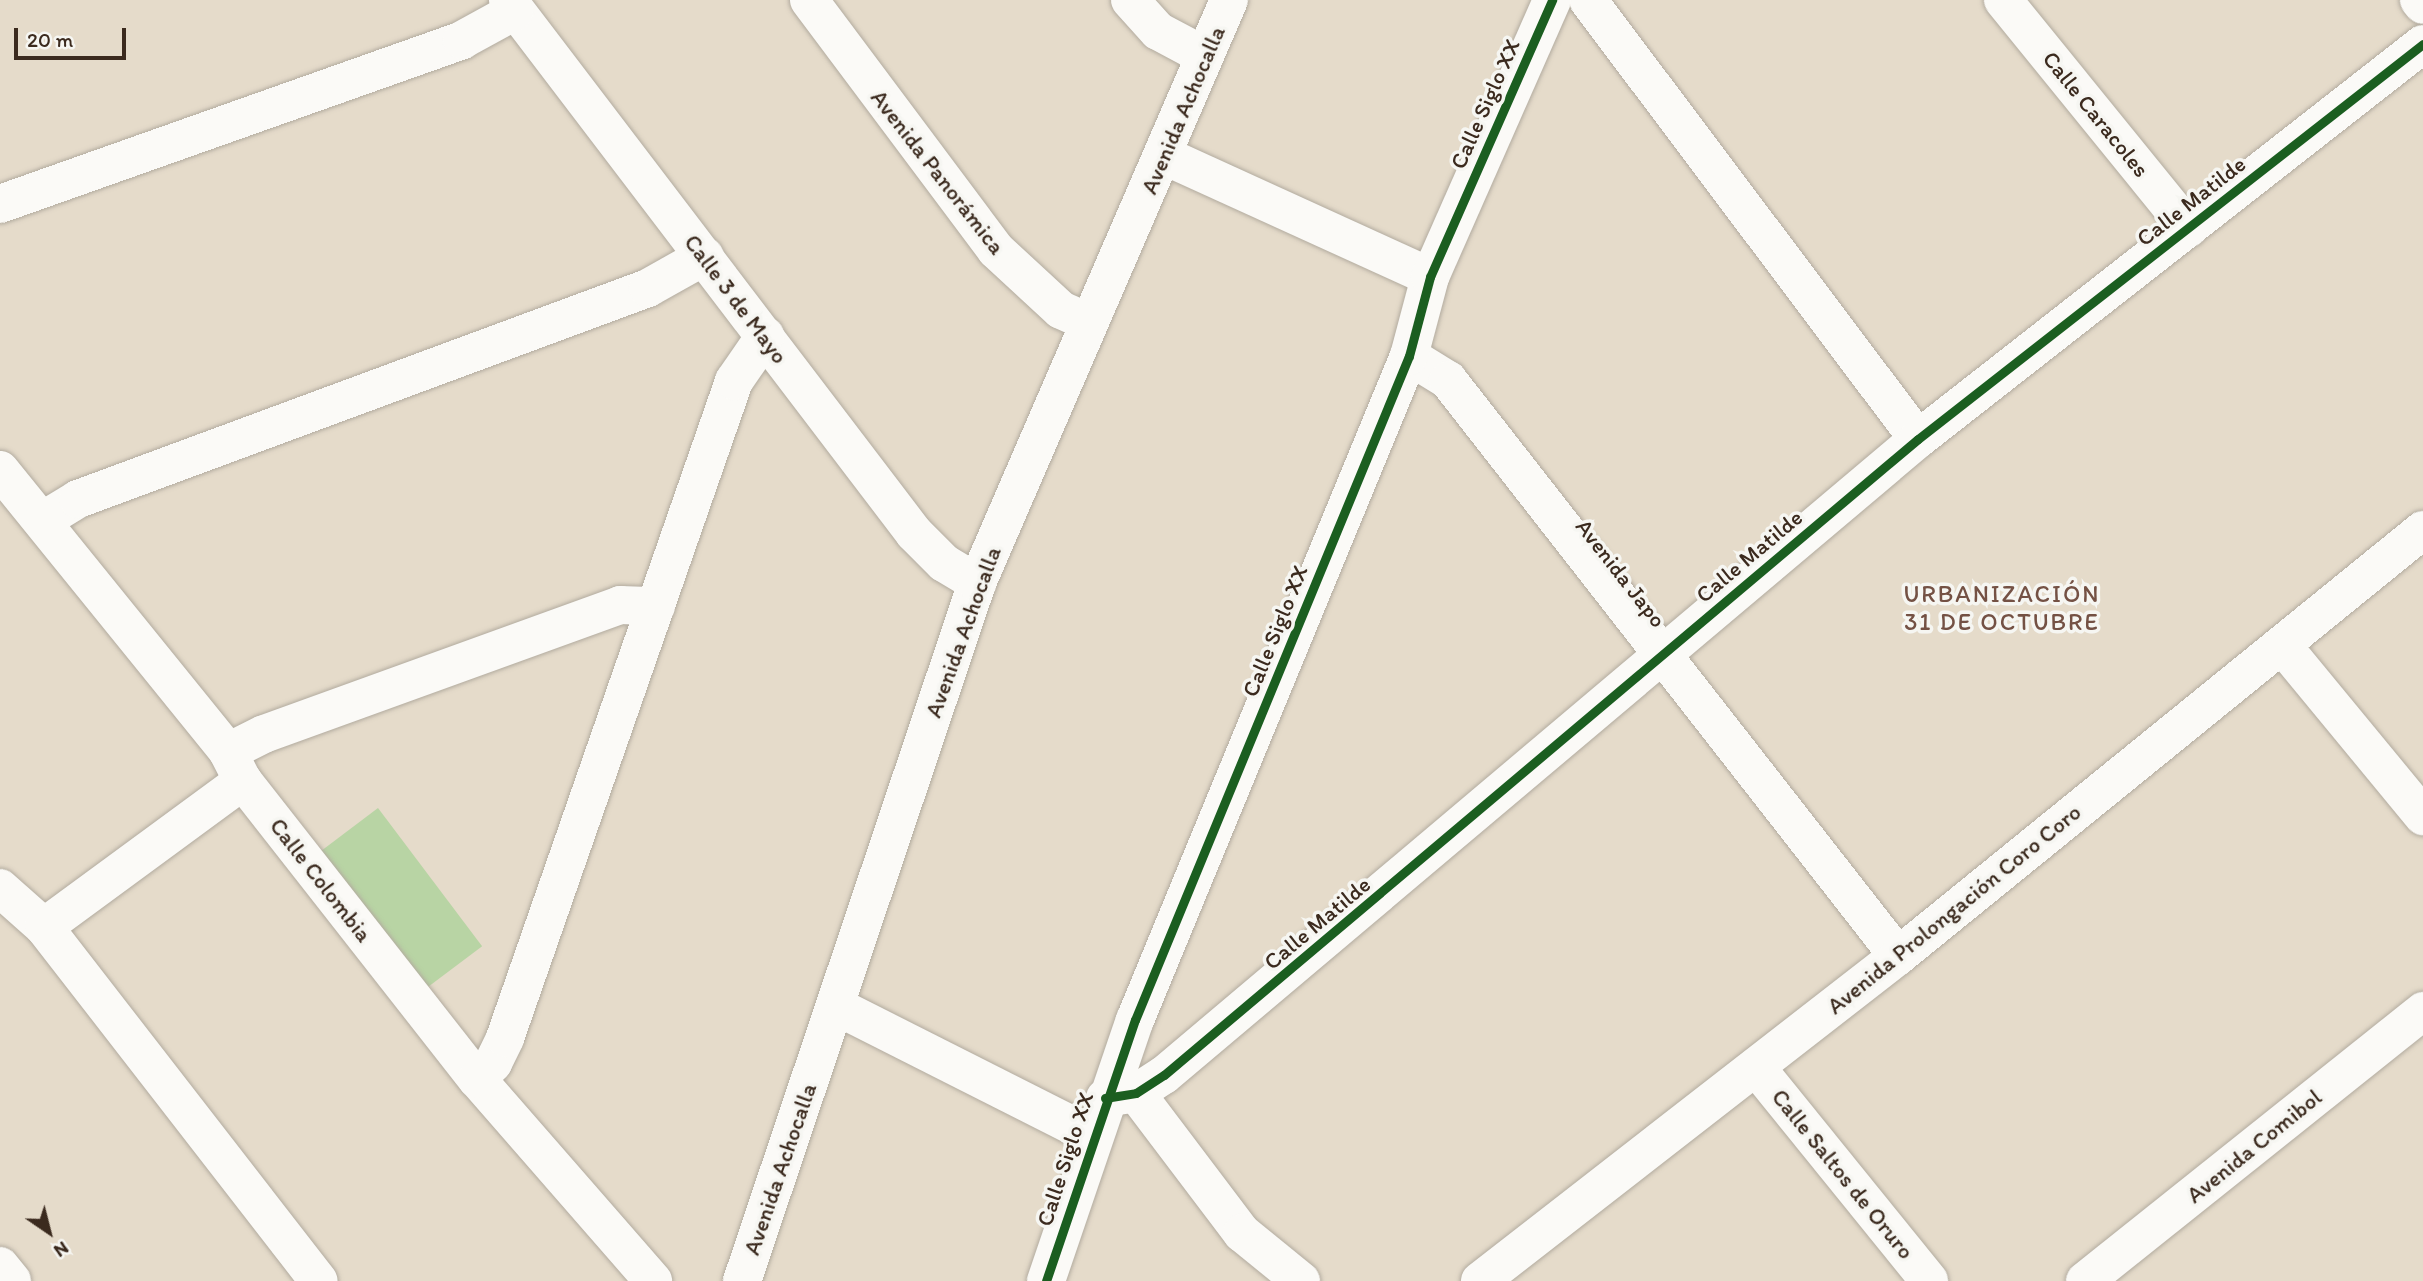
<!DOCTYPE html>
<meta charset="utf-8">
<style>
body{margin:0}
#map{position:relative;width:2423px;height:1281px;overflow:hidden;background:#e5dbca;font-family:Itim,sans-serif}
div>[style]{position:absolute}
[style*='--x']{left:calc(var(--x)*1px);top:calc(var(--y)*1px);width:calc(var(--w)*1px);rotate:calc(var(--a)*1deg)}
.green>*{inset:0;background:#b8d4a4;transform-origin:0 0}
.roads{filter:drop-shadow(0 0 2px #b2ab9f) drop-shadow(0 0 2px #b2ab9f)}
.minor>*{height:38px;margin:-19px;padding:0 19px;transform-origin:19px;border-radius:19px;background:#fbfaf7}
.cycleway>*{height:9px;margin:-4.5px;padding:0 4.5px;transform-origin:4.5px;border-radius:4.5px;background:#1b5e20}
span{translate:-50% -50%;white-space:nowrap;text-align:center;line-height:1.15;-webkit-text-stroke:7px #f6f6f2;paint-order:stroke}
.street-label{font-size:23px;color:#3b2a1e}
.neighbourhood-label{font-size:24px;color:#745144;letter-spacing:2px}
.north{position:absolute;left:14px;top:1197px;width:70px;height:70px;-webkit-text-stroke:5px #f6f6f2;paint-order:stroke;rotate:145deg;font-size:19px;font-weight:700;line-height:28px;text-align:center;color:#3b2a1e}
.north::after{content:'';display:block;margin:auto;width:24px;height:32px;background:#3b2a1e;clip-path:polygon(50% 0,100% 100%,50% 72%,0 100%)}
.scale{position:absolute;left:14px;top:28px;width:112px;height:32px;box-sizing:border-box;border:4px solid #3b2a1e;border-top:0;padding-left:9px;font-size:21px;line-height:24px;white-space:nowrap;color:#3b2a1e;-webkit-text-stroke:5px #f6f6f2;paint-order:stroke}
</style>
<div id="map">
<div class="green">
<i style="left:378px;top:808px;width:173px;height:97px;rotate:53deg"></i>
</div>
<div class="roads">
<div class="minor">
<i style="--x:508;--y:0;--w:670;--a:52.7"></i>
<i style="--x:914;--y:533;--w:42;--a:45"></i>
<i style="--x:944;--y:563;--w:39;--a:31"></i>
<i style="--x:809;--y:0;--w:312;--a:53.2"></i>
<i style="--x:996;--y:250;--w:88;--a:42.7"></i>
<i style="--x:1061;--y:310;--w:30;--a:24"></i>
<i style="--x:1130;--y:0;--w:42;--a:47.9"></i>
<i style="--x:1158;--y:31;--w:53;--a:28"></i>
<i style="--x:1588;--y:0;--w:549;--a:53.07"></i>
<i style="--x:2003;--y:0;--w:294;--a:50.9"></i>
<i style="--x:2419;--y:0;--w:6;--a:51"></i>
<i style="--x:1165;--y:156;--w:291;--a:24.5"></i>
<i style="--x:0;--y:204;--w:490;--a:-19.5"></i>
<i style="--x:462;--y:40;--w:60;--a:-28.7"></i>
<i style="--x:1409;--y:356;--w:46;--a:31.6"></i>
<i style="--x:1448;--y:380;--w:731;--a:52"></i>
<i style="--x:0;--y:470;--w:363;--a:51"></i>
<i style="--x:228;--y:752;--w:33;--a:63"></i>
<i style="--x:243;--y:781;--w:379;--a:51.9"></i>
<i style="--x:477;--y:1079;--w:268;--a:48.9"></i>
<i style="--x:42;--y:521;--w:42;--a:-31.4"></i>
<i style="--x:78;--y:499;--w:608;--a:-20.31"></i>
<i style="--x:648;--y:288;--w:65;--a:-29.3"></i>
<i style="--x:2282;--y:645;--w:222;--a:50.5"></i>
<i style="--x:228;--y:752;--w:40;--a:-26.6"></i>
<i style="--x:264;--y:734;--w:379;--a:-19.9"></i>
<i style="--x:620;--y:605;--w:36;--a:2"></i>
<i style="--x:0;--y:888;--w:59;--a:41.6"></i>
<i style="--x:44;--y:927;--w:448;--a:52.2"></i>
<i style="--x:44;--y:927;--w:247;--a:-36.3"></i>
<i style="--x:836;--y:1006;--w:288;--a:26.8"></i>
<i style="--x:1756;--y:1067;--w:275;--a:51"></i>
<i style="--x:477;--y:1079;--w:23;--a:-45"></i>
<i style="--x:493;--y:1063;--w:28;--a:-64"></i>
<i style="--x:505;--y:1038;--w:696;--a:-70.78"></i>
<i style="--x:734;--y:381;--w:55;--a:-55.4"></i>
<i style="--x:1136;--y:1093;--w:176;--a:52.9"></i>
<i style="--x:1242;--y:1233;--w:76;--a:39.1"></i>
<i style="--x:1105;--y:1098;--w:31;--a:-9"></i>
<i style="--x:1136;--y:1093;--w:33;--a:-33"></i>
<i style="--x:1164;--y:1075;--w:986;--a:-40.15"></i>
<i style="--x:1918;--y:439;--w:641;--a:-38.03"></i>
<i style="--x:0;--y:1266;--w:19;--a:51"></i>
<i style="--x:742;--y:1281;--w:736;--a:-71.39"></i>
<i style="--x:977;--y:583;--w:635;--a:-66.62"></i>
<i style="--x:1046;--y:1281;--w:276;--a:-71.2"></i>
<i style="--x:1135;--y:1020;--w:718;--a:-67.58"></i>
<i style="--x:1409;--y:356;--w:82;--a:-75.1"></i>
<i style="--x:1430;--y:277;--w:303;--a:-66.2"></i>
<i style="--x:1480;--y:1281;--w:529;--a:-37.87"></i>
<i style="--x:1898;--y:956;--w:676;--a:-39.06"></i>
<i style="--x:2085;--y:1281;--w:433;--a:-38.6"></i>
</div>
</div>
<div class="cycleway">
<i style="--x:1105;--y:1098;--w:31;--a:-9"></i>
<i style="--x:1136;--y:1093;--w:33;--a:-33"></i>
<i style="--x:1164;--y:1075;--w:986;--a:-40.15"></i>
<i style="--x:1918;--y:439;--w:641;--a:-38.03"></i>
<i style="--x:1046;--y:1281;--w:276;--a:-71.2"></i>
<i style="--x:1135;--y:1020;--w:718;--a:-67.58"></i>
<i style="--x:1409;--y:356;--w:82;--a:-75.1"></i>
<i style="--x:1430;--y:277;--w:303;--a:-66.2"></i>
</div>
<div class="street-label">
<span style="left:1485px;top:104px;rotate:-66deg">Calle Siglo XX</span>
<span style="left:1183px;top:110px;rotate:-67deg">Avenida Achocalla</span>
<span style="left:2096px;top:114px;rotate:51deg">Calle Caracoles</span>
<span style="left:938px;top:172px;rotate:52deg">Avenida Panorámica</span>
<span style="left:2191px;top:201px;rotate:-38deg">Calle Matilde</span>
<span style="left:736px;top:299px;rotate:53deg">Calle 3 de Mayo</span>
<span style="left:1749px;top:556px;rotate:-40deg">Calle Matilde</span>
<span style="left:1621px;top:573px;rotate:52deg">Avenida Japo</span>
<span style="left:1275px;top:631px;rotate:-68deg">Calle Siglo XX</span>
<span style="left:963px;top:632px;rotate:-70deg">Avenida Achocalla</span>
<span style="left:321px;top:880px;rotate:52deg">Calle Colombia</span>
<span style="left:1954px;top:909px;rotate:-39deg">Avenida Prolongación Coro Coro</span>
<span style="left:1317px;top:923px;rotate:-40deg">Calle Matilde</span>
<span style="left:2254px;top:1146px;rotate:-39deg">Avenida Comibol</span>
<span style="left:1065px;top:1159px;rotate:-72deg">Calle Siglo XX</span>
<span style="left:780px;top:1169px;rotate:-71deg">Avenida Achocalla</span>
<span style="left:1843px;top:1174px;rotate:51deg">Calle Saltos de Oruro</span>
</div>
<div class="neighbourhood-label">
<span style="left:2002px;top:608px">URBANIZACIÓN<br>31 DE OCTUBRE</span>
</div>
<div class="north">N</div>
<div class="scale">20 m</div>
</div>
